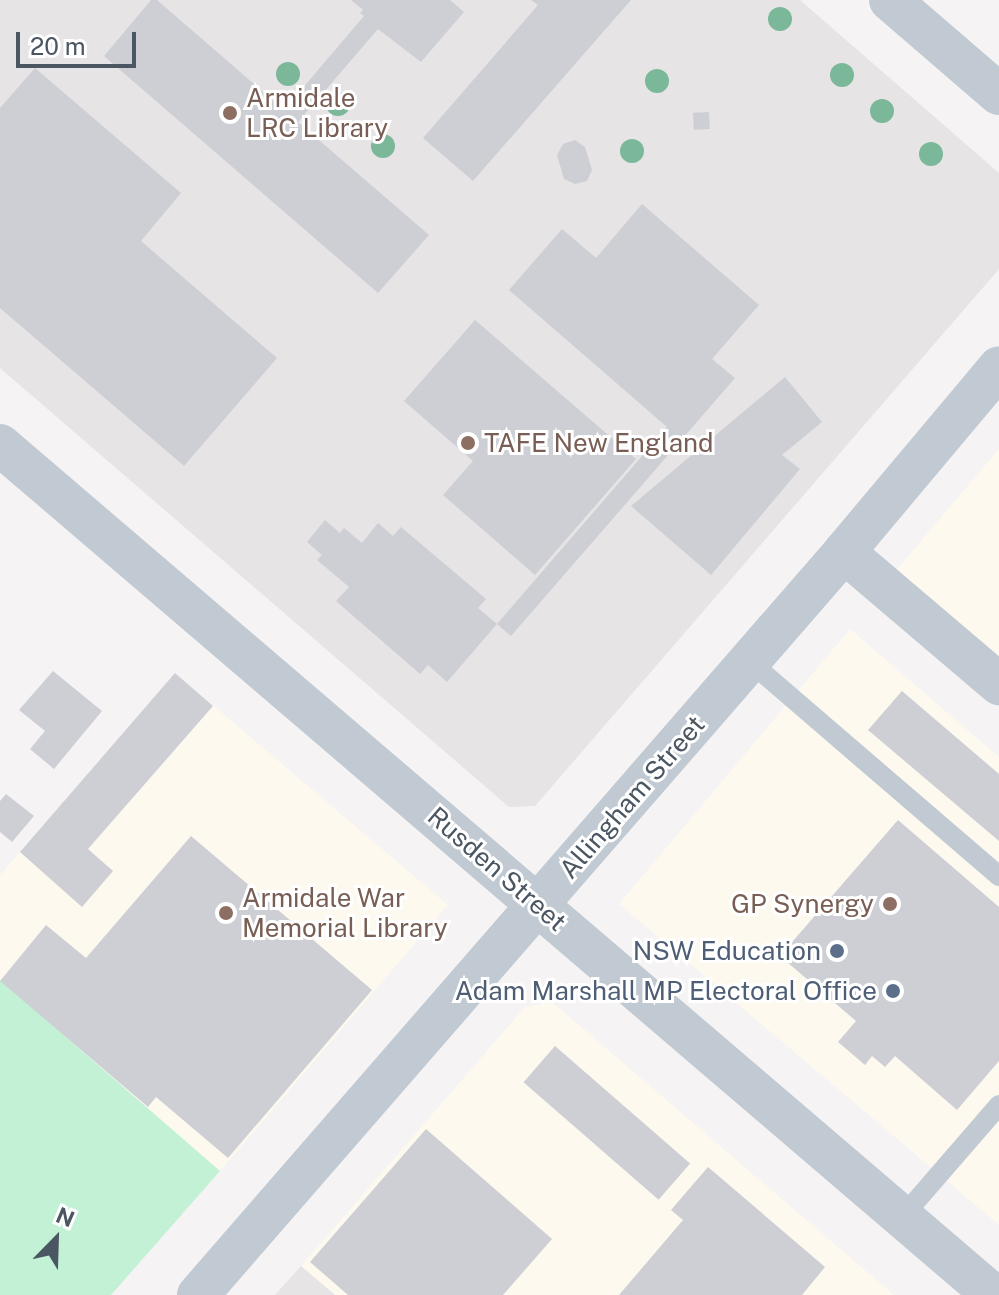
<!DOCTYPE html>
<style>
body{margin:0}
#map{position:relative;width:999px;height:1295px;overflow:hidden;background:#f5f3f3;font-family:"Public Sans",sans-serif}
div>[style]{position:absolute}
[style*='--x']{left:calc(var(--x)*1px);top:calc(var(--y)*1px);width:calc(var(--w)*1px);rotate:calc(var(--a)*1deg)}
.commercial>*{inset:0;background:#fdf9ef}
.education>*{inset:0;background:#e6e4e5}
.green>*{inset:0;background:#c3f1d5}
.building>*{inset:0;background:#cdcfd5;transform-origin:0 0}
.service>*{height:20px;margin:-10px;padding:0 10px;transform-origin:10px;border-radius:10px;background:#c1cad2}
.minor>*{height:42px;margin:-21px;padding:0 21px;transform-origin:21px;border-radius:21px;background:#c1cad2}
.trees>*{width:24px;height:24px;margin:-12px;border-radius:50%;background:#7bb799}
.dots>*{width:22px;height:22px;translate:-50% -50%;box-sizing:border-box;border:4px solid #fff;border-radius:50%}
span{translate:-50% -50%;white-space:nowrap;text-align:center;line-height:1.15;-webkit-text-stroke:6px #fff;paint-order:stroke}
.education-label{font-size:26px;color:#785e54}
.left{translate:0 -50%;text-align:left}
.right{translate:-100% -50%;text-align:right}
.street-label{font-size:26px;color:#4a5661}
.service-label{font-size:26px;color:#4e5e75}
.north{position:absolute;left:16px;top:1199px;width:80px;height:80px;-webkit-text-stroke:6px #fff;paint-order:stroke;rotate:23deg;font-size:22px;font-weight:700;line-height:32px;text-align:center;color:#4a5661}
.north::after{content:'';display:block;margin:auto;width:28px;height:36px;background:#4a5661;clip-path:polygon(50% 0,100% 100%,50% 72%,0 100%)}
.scale{position:absolute;left:16px;top:32px;width:120px;height:36px;box-sizing:border-box;border:4px solid #4a5661;border-top:0;padding-left:10px;font-size:24px;line-height:28px;white-space:nowrap;color:#4a5661;-webkit-text-stroke:6px #fff;paint-order:stroke}
</style>
<div id="map">
<div class="commercial">
<i style="clip-path:polygon(999px 449px,999px 663px,893px 574px)"></i>
<i style="clip-path:polygon(850px 629px,999px 757px,999px 1225px,619px 904px)"></i>
<i style="clip-path:polygon(175px 673px,448px 905px,220px 1171px,0 980px,0 875px)"></i>
<i style="clip-path:polygon(552px 1002px,894px 1295px,335px 1295px,301px 1266px,525px 1007px)"></i>
</div>
<div class="education">
<i style="clip-path:polygon(0 0,800px 0,999px 173px,999px 269px,535px 806px,509px 807px,0 368px)"></i>
<i style="clip-path:polygon(301px 1266px,335px 1295px,275px 1295px)"></i>
</div>
<div class="green">
<i style="clip-path:polygon(0 980px,220px 1171px,111px 1295px,0 1295px)"></i>
</div>
<div class="building">
<i style="clip-path:polygon(151px 0,157px 0,284px 110px,364px 16px,360px 13px,363px 10px,351px 0,450px 0,464px 12px,421px 62px,378px 29px,298px 122px,429px 235px,378px 293px,104px 56px)"></i>
<i style="clip-path:polygon(531px 0,631px 0,473px 181px,423px 138px,538px 5px)"></i>
<i style="clip-path:polygon(35px 68px,181px 193px,141px 241px,277px 358px,184px 466px,0 308px,0 108px)"></i>
<i style="left:709px;top:112px;width:17px;height:16px;rotate:87deg"></i>
<i style="clip-path:polygon(575px 140px,585px 147px,592px 170px,587px 181px,575px 184px,564px 179px,557px 155px,563px 144px)"></i>
<i style="clip-path:polygon(642px 204px,759px 305px,712px 359px,735px 378px,511px 636px,497px 624px,667px 427px,509px 290px,562px 229px,596px 258px)"></i>
<i style="clip-path:polygon(475px 320px,636px 459px,535px 575px,443px 495px,473px 461px,404px 401px)"></i>
<i style="clip-path:polygon(785px 377px,822px 422px,782px 455px,800px 469px,711px 575px,631px 506px)"></i>
<i style="clip-path:polygon(325px 520px,340px 533px,344px 528px,362px 543px,378px 523px,393px 536px,401px 527px,486px 599px,478px 608px,497px 624px,447px 682px,428px 665px,420px 674px,336px 601px,349px 587px,317px 560px,322px 555px,307px 542px)"></i>
<i style="clip-path:polygon(53px 671px,102px 711px,54px 769px,30px 749px,45px 731px,19px 710px)"></i>
<i style="clip-path:polygon(175px 673px,213px 706px,88px 849px,113px 871px,82px 907px,20px 852px)"></i>
<i style="clip-path:polygon(902px 691px,999px 774px,999px 841px,868px 730px)"></i>
<i style="clip-path:polygon(6px 794px,34px 816px,12px 842px,0 832px,0 801px)"></i>
<i style="clip-path:polygon(898px 820px,999px 907px,999px 1061px,957px 1110px,895px 1056px,885px 1067px,872px 1056px,865px 1065px,838px 1042px,856px 1021px,780px 956px)"></i>
<i style="clip-path:polygon(191px 836px,372px 990px,228px 1158px,156px 1097px,148px 1107px,0 981px,46px 925px,86px 958px)"></i>
<i style="left:555px;top:1046px;width:179px;height:48px;rotate:41deg"></i>
<i style="clip-path:polygon(426px 1129px,552px 1239px,503px 1295px,348px 1295px,310px 1262px)"></i>
<i style="clip-path:polygon(708px 1167px,825px 1267px,802px 1295px,619px 1295px,683px 1220px,671px 1210px)"></i>
</div>
<div class="service">
<i style="--x:749;--y:661;--w:330;--a:40.7"></i>
<i style="--x:903;--y:1216;--w:147;--a:-49.1"></i>
</div>
<div class="minor">
<i style="--x:890;--y:0;--w:144;--a:40.8"></i>
<i style="--x:0;--y:445;--w:1307;--a:40.56"></i>
<i style="--x:844;--y:552;--w:204;--a:40.4"></i>
<i style="--x:198;--y:1295;--w:985;--a:-48.99"></i>
<i style="--x:844;--y:552;--w:241;--a:-50"></i>
</div>
<div class="trees">
<i style="left:780px;top:19px"></i>
<i style="left:288px;top:74px"></i>
<i style="left:842px;top:75px"></i>
<i style="left:657px;top:81px"></i>
<i style="left:338px;top:104px"></i>
<i style="left:882px;top:111px"></i>
<i style="left:383px;top:146px"></i>
<i style="left:632px;top:151px"></i>
<i style="left:931px;top:154px"></i>
</div>
<div class="dots">
<i style="left:230px;top:113px;background:#8d6e63"></i>
<i style="left:468px;top:443px;background:#8d6e63"></i>
<i style="left:890px;top:904px;background:#8d6e63"></i>
<i style="left:226px;top:913px;background:#8d6e63"></i>
<i style="left:837px;top:951px;background:#5c6f8a"></i>
<i style="left:893px;top:991px;background:#5c6f8a"></i>
</div>
<div class="education-label">
<span class="left" style="left:246px;top:113px">Armidale<br>LRC Library</span>
<span class="left" style="left:484px;top:443px">TAFE New England</span>
<span class="left" style="left:242px;top:913px">Armidale War<br>Memorial Library</span>
<span class="right" style="left:874px;top:904px">GP Synergy</span>
</div>
<div class="street-label">
<span style="left:632px;top:797px;rotate:-49deg">Allingham Street</span>
<span style="left:497px;top:869px;rotate:41deg">Rusden Street</span>
</div>
<div class="service-label">
<span class="right" style="left:821px;top:951px">NSW Education</span>
<span class="right" style="left:877px;top:991px">Adam Marshall MP Electoral Office</span>
</div>
<div class="north">N</div>
<div class="scale">20 m</div>
</div>
